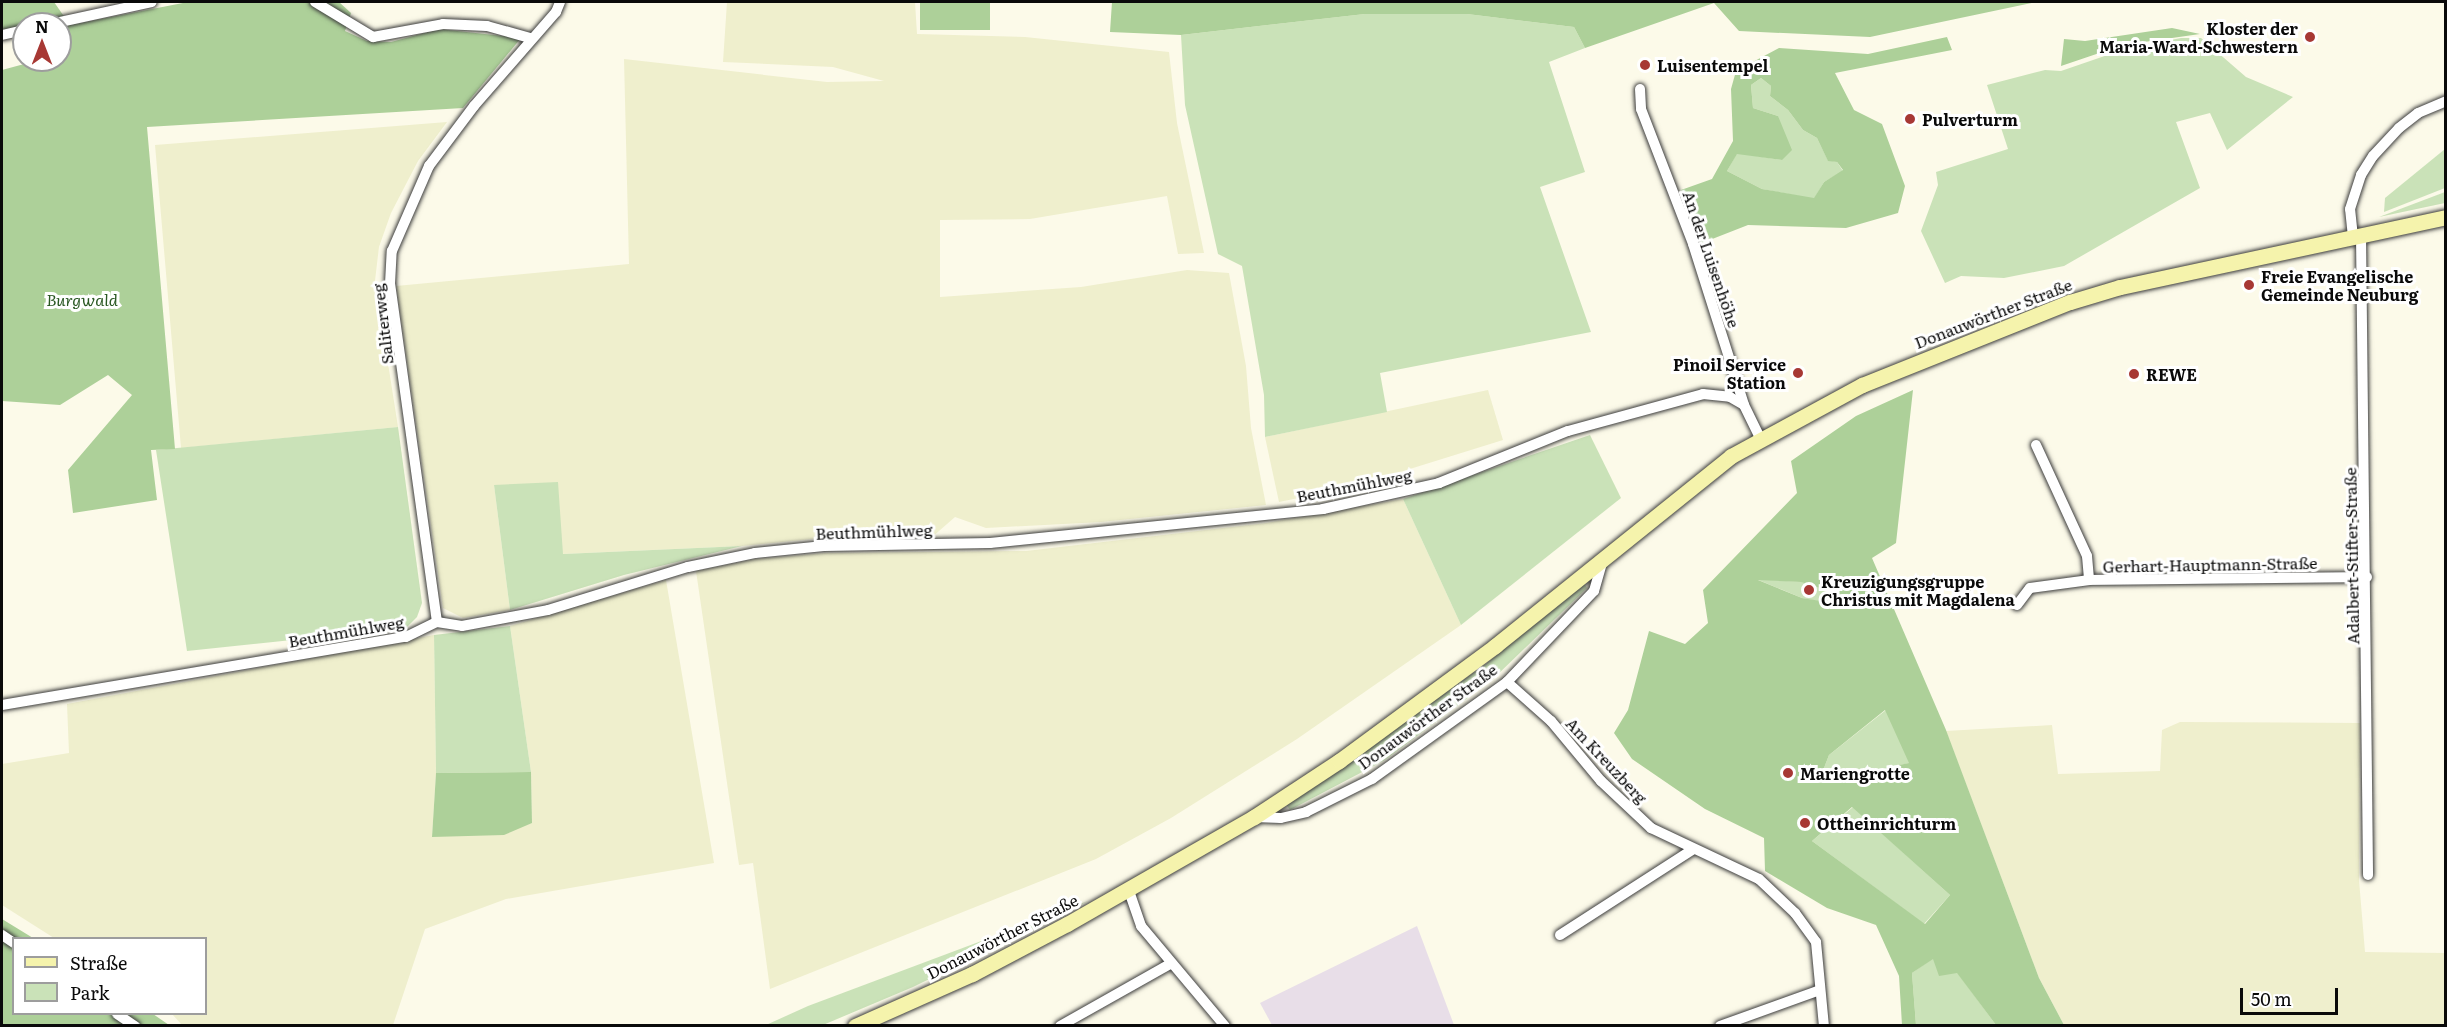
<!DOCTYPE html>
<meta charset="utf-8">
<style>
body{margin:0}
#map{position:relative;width:2447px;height:1027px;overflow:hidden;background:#fcfae9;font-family:Literata,serif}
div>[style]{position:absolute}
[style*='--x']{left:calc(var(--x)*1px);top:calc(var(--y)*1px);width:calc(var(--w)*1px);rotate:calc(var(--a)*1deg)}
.industrial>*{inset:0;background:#e8dee8}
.farmland>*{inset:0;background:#efefcd}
.green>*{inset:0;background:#cae2b8}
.forest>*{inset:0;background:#add099;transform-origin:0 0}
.roads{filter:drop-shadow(0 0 2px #3d3d3d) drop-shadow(0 0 2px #3d3d3d)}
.street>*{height:10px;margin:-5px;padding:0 5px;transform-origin:5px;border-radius:5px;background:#fff}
.secondary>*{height:15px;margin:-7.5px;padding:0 7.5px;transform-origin:7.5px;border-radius:7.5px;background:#f5f3ac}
.dots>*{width:16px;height:16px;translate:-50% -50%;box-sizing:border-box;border:3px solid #fff;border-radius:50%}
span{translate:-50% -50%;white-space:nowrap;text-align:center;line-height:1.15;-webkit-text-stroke:6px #fff;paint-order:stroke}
.poi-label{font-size:16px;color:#0a0a0a;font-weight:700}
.right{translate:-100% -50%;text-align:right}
.left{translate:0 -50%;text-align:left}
.street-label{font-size:16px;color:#0a0a0a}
.park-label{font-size:16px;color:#2a5823;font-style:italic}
.frame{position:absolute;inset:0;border:3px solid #0a0a0a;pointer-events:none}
.legend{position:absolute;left:12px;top:937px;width:195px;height:78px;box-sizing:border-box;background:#fff;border:2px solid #9d9d9d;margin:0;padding:8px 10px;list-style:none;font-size:18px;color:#0a0a0a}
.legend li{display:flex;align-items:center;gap:12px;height:30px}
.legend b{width:30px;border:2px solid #9d9d9d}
.north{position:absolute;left:12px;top:12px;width:60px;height:60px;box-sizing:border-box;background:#fff;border:2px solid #9d9d9d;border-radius:50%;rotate:0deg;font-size:16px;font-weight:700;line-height:24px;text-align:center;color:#0a0a0a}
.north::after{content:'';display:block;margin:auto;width:21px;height:27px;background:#a73834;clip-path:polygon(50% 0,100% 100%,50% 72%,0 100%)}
.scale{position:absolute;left:2240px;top:988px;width:98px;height:27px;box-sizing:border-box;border:3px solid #0a0a0a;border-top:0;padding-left:8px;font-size:18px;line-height:21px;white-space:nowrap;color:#0a0a0a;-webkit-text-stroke:4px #fff;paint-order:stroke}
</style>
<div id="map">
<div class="industrial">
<i style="clip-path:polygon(1417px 926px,1454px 1025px,1272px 1025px,1260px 1003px)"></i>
</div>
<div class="farmland">
<i style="clip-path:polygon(727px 2px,915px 2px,917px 34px,1025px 37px,1169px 52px,1177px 123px,1204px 253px,1178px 254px,1167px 196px,1030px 219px,940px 220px,940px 297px,1081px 287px,1187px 270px,1229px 273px,1246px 366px,1251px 428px,1266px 505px,1101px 522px,986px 528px,955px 517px,931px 538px,823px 538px,742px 546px,562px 554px,494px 485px,510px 610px,463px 618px,443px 608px,396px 286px,629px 264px,624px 59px,827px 82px,884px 81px,833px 67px,723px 62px)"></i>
<i style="clip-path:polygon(447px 122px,418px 161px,391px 213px,379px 247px,375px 281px,398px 427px,181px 448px,155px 145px)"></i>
<i style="clip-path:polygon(1488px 390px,1503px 440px,1352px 487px,1279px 502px,1265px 437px)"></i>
<i style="clip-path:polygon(1403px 499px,1461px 625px,1297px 739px,1171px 818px,1096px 859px,770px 989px,753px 863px,739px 865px,696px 571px,755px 559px,825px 553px,1026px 551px,1266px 523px)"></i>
<i style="clip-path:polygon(666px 580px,714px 863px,506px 899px,425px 929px,393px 1025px,182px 1025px,172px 1014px,206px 1014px,206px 938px,54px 938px,2px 905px,2px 764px,69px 753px,67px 704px,434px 635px,436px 773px,432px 837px,532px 823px,531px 772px,510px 626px)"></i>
<i style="clip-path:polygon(2180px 722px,2360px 723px,2359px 880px,2365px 952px,2445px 953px,2445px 1025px,2064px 1025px,2039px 978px,1946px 731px,2052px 725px,2058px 774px,2160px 771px,2162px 730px)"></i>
</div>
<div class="green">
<i style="clip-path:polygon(1365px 14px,1467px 14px,1574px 27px,1585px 48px,1549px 62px,1585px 172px,1540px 187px,1591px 332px,1380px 373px,1387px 412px,1265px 437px,1264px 395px,1242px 266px,1218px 254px,1185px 105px,1181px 35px)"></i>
<i style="clip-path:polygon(2181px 38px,2201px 38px,2246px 77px,2293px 97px,2227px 150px,2210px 113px,2176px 122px,2200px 188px,2064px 266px,2004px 278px,1961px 276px,1945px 283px,1921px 231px,1938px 185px,1936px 172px,2008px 149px,1987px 85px,2045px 70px,2061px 71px,2125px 49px)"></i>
<i style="clip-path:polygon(1761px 78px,1771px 86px,1770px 96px,1788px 110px,1803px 130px,1817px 138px,1828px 160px,1837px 162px,1843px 171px,1824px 182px,1814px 199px,1762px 189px,1727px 171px,1737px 153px,1782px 160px,1778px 116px,1753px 108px,1751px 85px)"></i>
<i style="clip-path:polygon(2445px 149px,2445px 188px,2384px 212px,2385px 198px)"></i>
<i style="clip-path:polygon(2445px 192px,2445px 203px,2379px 217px)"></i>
<i style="clip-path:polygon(398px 427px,422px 603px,417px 617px,406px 628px,187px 651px,156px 450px)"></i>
<i style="clip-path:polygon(1590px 435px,1621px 498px,1461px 625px,1403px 499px)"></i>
<i style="clip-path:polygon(558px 482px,563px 554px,742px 546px,624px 575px,510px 610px,494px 485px)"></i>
<i style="clip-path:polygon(1756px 579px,1802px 582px,1832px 592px,1827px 603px,1802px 598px)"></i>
<i style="clip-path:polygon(1584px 583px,1587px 588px,1493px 679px,1385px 760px,1290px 810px,1286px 804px,1486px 664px)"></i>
<i style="clip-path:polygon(510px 626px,531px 772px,436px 773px,434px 635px)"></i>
<i style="clip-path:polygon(1886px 710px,1910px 763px,1819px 781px,1829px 755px)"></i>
<i style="clip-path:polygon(1853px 807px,1950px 895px,1924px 924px,1812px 841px)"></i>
<i style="clip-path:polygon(1088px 901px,913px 987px,823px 1025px,766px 1025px,808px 1006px)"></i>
<i style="clip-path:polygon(1933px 958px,1957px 972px,1996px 1025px,1916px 1025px,1912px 973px)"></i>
</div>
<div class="forest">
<i style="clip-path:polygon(2px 2px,54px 2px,70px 25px,188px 2px,339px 2px,351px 13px,345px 31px,367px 41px,391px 42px,439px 29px,521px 38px,463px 108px,147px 127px,175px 449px,151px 450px,157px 500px,73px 513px,68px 470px,132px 395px,108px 375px,60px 405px,2px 401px,2px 70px,39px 60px,60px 60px,60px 24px,2px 29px)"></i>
<i style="left:920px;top:2px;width:70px;height:28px"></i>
<i style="clip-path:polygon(1112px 2px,2036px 2px,1870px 37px,1739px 31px,1714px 3px,1585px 48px,1574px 27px,1467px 14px,1365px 14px,1181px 35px,1110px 32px)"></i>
<i style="clip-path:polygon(2172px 28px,2200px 34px,2123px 45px,2061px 66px,2064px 39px,2085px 41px)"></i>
<i style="clip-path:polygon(evenodd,1947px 37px,1952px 50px,1835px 73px,1854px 110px,1882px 124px,1905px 186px,1898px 213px,1846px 228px,1748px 225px,1702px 243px,1681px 190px,1712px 179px,1733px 141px,1731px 89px,1736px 71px,1779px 48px,1868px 54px,1947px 37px,1761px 78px,1771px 86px,1770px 96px,1788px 110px,1803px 130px,1817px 138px,1828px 161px,1837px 162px,1843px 170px,1824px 182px,1814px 198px,1762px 189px,1727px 171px,1737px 154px,1782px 160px,1792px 150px,1778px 116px,1753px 108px,1751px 85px,1761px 78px)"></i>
<i style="clip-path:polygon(evenodd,1913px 390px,1896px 543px,1872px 558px,1946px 730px,2039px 978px,2064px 1025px,1996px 1025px,1957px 973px,1939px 976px,1933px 959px,1912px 973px,1916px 1025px,1902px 1025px,1899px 976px,1876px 925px,1827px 908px,1765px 871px,1764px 838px,1705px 809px,1632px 759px,1614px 733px,1628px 710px,1649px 631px,1685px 644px,1708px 623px,1703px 590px,1797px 493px,1791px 461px,1856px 416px,1913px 390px,1758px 580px,1801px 582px,1832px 592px,1827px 602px,1802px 598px,1758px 580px,1913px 390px,1885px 710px,1909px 763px,1819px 781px,1829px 755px,1885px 710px,1913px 390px,1852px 807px,1950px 895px,1925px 924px,1812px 841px,1852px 807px)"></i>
<i style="clip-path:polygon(531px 772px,532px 823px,504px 835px,432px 837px,436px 773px)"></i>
<i style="clip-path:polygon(2px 919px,33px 938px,14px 938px,14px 1014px,153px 1014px,169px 1025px,2px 1025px)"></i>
</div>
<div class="roads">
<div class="street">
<i style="--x:315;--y:2;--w:68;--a:31.1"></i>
<i style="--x:373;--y:37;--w:71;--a:-10.5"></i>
<i style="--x:443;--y:24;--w:44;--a:2.6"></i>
<i style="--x:487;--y:26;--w:45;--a:15.6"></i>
<i style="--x:51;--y:24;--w:103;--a:-12.3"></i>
<i style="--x:2;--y:35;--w:23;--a:-13"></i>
<i style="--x:1640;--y:89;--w:20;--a:87"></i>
<i style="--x:1641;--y:109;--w:145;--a:68.9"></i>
<i style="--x:1693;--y:244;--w:169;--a:72.4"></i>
<i style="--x:1744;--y:405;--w:37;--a:64"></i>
<i style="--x:2361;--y:235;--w:640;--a:89.37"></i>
<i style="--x:2353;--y:237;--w:28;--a:-96"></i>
<i style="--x:2350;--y:209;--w:36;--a:-72"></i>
<i style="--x:2361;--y:175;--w:22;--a:-58"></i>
<i style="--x:2373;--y:156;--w:38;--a:-47"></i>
<i style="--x:2399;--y:128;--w:24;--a:-38"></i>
<i style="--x:2418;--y:113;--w:30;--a:-23"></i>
<i style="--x:2036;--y:445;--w:122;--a:65.3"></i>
<i style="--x:2087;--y:556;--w:24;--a:85"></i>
<i style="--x:2017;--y:605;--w:21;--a:-53"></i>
<i style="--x:2030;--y:588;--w:60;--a:-7.7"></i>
<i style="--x:2089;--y:580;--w:278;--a:-0.6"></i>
<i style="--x:437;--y:622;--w:341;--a:-97.9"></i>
<i style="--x:390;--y:284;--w:33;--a:-87"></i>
<i style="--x:392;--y:251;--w:93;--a:-66.5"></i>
<i style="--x:429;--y:166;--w:75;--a:-53.1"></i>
<i style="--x:474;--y:106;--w:125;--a:-48.9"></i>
<i style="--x:556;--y:12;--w:11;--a:-68"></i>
<i style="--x:1507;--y:682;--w:59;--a:41.6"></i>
<i style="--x:1551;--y:721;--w:78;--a:50.2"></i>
<i style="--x:1601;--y:781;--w:69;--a:43.2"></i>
<i style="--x:1651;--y:828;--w:119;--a:25.3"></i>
<i style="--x:1759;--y:879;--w:50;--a:43.4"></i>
<i style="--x:1795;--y:913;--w:36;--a:54"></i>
<i style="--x:1816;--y:942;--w:84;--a:84.6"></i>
<i style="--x:2;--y:705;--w:410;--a:-9.6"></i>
<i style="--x:406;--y:637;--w:34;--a:-26"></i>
<i style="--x:437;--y:622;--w:25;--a:9"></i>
<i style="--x:462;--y:626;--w:87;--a:-10.5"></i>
<i style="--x:548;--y:610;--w:146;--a:-17.1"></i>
<i style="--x:688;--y:567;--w:68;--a:-11.8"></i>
<i style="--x:755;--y:553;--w:69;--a:-5.8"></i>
<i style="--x:824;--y:546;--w:166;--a:-1"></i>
<i style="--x:990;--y:543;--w:335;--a:-5.8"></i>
<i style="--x:1323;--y:509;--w:119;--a:-12.6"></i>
<i style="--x:1439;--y:483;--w:139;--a:-22"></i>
<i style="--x:1568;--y:431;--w:140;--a:-15.3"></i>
<i style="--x:1703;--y:394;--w:27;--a:6"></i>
<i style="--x:1730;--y:397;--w:16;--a:30"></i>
<i style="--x:1254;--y:817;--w:27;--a:2"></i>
<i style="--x:1281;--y:818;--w:26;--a:-13"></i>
<i style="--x:1306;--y:812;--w:74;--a:-26.6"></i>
<i style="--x:1372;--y:779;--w:166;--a:-35.7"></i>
<i style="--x:1507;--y:682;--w:126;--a:-46.3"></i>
<i style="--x:1594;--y:591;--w:32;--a:-74"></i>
<i style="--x:1129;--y:891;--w:37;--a:71"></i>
<i style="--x:1141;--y:926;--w:131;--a:50"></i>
<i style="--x:2;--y:935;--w:14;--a:34"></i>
<i style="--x:1560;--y:935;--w:157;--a:-32.8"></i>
<i style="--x:117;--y:1014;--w:22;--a:34"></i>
<i style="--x:1060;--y:1026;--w:126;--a:-29.4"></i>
<i style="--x:1720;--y:1026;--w:106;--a:-19.8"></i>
</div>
<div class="secondary">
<i style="--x:855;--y:1026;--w:128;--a:-24"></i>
<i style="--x:972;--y:974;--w:107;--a:-27.8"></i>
<i style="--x:1067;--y:924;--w:215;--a:-29.8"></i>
<i style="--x:1254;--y:817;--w:102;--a:-33.4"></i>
<i style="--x:1339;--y:761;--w:194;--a:-36.4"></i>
<i style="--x:1495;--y:646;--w:303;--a:-38.8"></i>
<i style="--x:1731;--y:456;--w:149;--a:-28.5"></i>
<i style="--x:1862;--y:385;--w:224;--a:-21.8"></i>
<i style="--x:2070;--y:302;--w:52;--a:-16.7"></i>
<i style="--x:2120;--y:287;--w:333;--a:-12.1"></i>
</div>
</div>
<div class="dots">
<i style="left:2310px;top:37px;background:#a73834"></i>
<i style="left:1645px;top:65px;background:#a73834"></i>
<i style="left:1910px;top:119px;background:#a73834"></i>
<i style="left:2249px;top:285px;background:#a73834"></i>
<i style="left:1798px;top:373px;background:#a73834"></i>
<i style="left:2134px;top:374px;background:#a73834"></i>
<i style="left:1809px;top:590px;background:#a73834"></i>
<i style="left:1788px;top:773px;background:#a73834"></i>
<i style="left:1805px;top:823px;background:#a73834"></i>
</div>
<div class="poi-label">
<span class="right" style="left:2298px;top:37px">Kloster der<br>Maria-Ward-Schwestern</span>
<span class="left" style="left:1657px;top:65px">Luisentempel</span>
<span class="left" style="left:1922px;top:119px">Pulverturm</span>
<span class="left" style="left:2261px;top:285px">Freie Evangelische<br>Gemeinde Neuburg</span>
<span class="right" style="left:1786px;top:373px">Pinoil Service<br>Station</span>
<span class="left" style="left:2146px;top:374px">REWE</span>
<span class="left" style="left:1821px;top:590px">Kreuzigungsgruppe<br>Christus mit Magdalena</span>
<span class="left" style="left:1800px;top:773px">Mariengrotte</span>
<span class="left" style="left:1817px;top:823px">Ottheinrichturm</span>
</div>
<div class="street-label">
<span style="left:1712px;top:259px;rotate:71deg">An der Luisenhöhe</span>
<span style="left:1993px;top:313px;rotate:-21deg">Donauwörther Straße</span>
<span style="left:382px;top:324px;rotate:-97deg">Saliterweg</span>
<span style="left:1354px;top:485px;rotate:-11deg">Beuthmühlweg</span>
<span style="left:874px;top:531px;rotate:-2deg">Beuthmühlweg</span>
<span style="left:2351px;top:556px;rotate:-91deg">Adalbert-Stifter-Straße</span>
<span style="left:2210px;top:564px;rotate:-1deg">Gerhart-Hauptmann-Straße</span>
<span style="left:346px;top:631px;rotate:-10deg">Beuthmühlweg</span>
<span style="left:1427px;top:716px;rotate:-36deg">Donauwörther Straße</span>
<span style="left:1607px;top:760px;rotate:47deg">Am Kreuzberg</span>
<span style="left:1002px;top:936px;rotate:-27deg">Donauwörther Straße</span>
</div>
<div class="park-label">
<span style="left:82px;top:299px">Burgwald</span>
</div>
<div class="frame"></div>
<ul class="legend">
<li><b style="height:8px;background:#f5f3ac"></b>Straße</li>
<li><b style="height:16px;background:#cae2b8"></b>Park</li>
</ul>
<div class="north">N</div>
<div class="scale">50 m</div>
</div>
